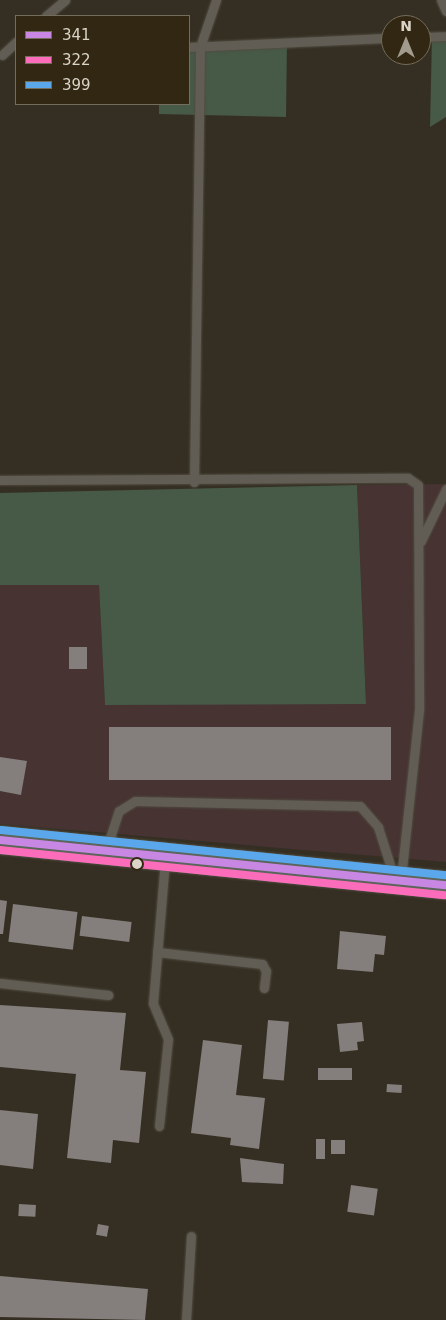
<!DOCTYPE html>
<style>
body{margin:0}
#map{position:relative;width:446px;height:1320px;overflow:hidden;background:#352f23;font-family:"DejaVu Sans",sans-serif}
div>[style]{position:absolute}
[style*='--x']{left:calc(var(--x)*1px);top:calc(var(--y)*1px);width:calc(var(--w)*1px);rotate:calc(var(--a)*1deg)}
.industrial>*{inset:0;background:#463332}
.green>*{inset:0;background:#475947}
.building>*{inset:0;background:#847e7c;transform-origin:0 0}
.roads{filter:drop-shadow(0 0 1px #514c41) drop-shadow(0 0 1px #514c41)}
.lane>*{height:9px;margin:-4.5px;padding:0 4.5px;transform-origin:4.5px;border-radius:4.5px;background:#615d54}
.highway>*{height:28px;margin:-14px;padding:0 14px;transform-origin:14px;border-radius:14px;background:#5c655a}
.bus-1>*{height:8px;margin:-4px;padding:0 4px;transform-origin:4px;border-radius:4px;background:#c787e3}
.bus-2>*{height:8px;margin:-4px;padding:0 4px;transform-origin:4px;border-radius:4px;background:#fb6dba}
.bus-3>*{height:8px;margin:-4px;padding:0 4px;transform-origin:4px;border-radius:4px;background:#5aa8eb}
.dots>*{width:14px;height:14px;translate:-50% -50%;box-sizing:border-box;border:2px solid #312712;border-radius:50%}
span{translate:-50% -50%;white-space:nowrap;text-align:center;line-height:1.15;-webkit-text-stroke:5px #312712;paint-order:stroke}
.legend{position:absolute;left:15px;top:15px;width:175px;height:90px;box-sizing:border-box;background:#312712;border:1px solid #756d5b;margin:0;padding:6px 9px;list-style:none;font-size:15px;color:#dbd5c8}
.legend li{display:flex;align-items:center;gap:10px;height:25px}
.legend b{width:25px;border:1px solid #756d5b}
.north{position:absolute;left:381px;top:15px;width:50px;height:50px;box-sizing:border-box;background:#312712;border:1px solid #756d5b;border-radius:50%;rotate:0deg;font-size:14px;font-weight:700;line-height:20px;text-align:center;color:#dbd5c8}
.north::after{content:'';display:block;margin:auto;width:18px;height:22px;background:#a19b8e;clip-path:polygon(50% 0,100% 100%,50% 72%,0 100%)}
</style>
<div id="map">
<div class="industrial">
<i style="clip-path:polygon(446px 484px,446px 862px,0 824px,0 585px,99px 584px,105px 704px,366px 704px,357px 485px)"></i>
</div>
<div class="green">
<i style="clip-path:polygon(432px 36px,446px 36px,446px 117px,430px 127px)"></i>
<i style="clip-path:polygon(287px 43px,286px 117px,159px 114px,159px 104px,189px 104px,189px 47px)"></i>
<i style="clip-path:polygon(357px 485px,366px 704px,105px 705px,99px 585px,0 585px,0 493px)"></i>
</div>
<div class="building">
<i style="left:69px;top:647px;width:18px;height:22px"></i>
<i style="left:391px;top:727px;width:53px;height:282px;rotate:90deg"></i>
<i style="clip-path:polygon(0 757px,27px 761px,21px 795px,0 791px)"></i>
<i style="clip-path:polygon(0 900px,7px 901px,3px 934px,0 934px)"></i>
<i style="left:13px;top:904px;width:65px;height:38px;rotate:7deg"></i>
<i style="left:82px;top:916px;width:50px;height:20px;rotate:7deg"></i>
<i style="clip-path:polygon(340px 931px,386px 936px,384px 955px,375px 954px,373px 972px,337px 969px)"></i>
<i style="clip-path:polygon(0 1005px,126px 1013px,120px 1070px,146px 1072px,139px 1143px,113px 1140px,111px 1163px,67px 1158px,76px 1074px,0 1067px)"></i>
<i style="left:268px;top:1020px;width:21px;height:59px;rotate:5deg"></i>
<i style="clip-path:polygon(362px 1022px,364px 1041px,357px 1042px,358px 1050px,340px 1052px,337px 1024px)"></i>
<i style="clip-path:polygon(203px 1040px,242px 1045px,236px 1095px,265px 1098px,259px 1149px,230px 1145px,231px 1138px,191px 1133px)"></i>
<i style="left:318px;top:1068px;width:34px;height:12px"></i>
<i style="left:387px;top:1084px;width:15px;height:8px;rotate:4deg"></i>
<i style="clip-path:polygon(0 1110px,38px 1114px,33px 1169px,0 1165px)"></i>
<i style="left:316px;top:1139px;width:9px;height:20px"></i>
<i style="left:331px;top:1140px;width:14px;height:14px"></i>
<i style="clip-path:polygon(240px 1158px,284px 1164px,283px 1184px,242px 1182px)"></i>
<i style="left:351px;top:1185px;width:27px;height:27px;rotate:8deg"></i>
<i style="left:19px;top:1204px;width:17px;height:12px;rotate:3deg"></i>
<i style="left:98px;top:1224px;width:11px;height:11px;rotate:10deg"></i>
<i style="clip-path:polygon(0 1276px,148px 1289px,145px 1320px,0 1317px)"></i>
</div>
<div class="roads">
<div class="lane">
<i style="--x:441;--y:0;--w:12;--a:66"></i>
<i style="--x:46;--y:16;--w:25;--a:-40"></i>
<i style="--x:421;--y:37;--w:25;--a:-2"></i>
<i style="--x:189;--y:47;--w:202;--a:-2.6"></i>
<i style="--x:2;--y:55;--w:19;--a:-43"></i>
<i style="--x:0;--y:480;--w:408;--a:-0.3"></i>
<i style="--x:408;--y:478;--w:12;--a:35"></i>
<i style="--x:418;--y:485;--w:225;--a:89.7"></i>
<i style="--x:419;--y:710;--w:169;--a:96.1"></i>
<i style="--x:194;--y:482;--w:435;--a:-89.2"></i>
<i style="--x:200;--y:47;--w:50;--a:-71.2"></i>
<i style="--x:421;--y:541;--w:58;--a:-64.3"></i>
<i style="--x:107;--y:847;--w:38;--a:-72"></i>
<i style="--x:119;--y:811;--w:19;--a:-32"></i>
<i style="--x:135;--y:801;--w:225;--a:1.3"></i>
<i style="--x:360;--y:806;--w:28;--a:49"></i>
<i style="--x:378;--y:827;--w:52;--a:72.3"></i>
<i style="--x:157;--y:952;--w:106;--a:6.5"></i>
<i style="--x:262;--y:964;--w:8;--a:60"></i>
<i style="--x:266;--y:971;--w:17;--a:97"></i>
<i style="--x:0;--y:983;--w:109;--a:6.3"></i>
<i style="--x:159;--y:1126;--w:87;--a:-84.1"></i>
<i style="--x:168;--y:1039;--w:39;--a:-113"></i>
<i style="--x:153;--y:1003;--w:143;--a:-85.2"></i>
<i style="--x:186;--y:1320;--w:84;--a:-86.6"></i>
</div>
<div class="highway">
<i style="--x:0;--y:840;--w:448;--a:5.8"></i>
</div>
</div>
<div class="bus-1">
<i style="--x:0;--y:840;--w:448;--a:5.8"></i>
</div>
<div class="bus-2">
<i style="--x:0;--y:850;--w:447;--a:5.8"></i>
</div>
<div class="bus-3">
<i style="--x:1;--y:830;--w:447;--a:5.8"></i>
</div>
<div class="dots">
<i style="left:137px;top:864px;background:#dbd5c8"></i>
</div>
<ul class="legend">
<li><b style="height:6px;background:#c787e3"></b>341</li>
<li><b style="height:6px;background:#fb6dba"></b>322</li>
<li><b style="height:6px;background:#5aa8eb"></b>399</li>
</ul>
<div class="north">N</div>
</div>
